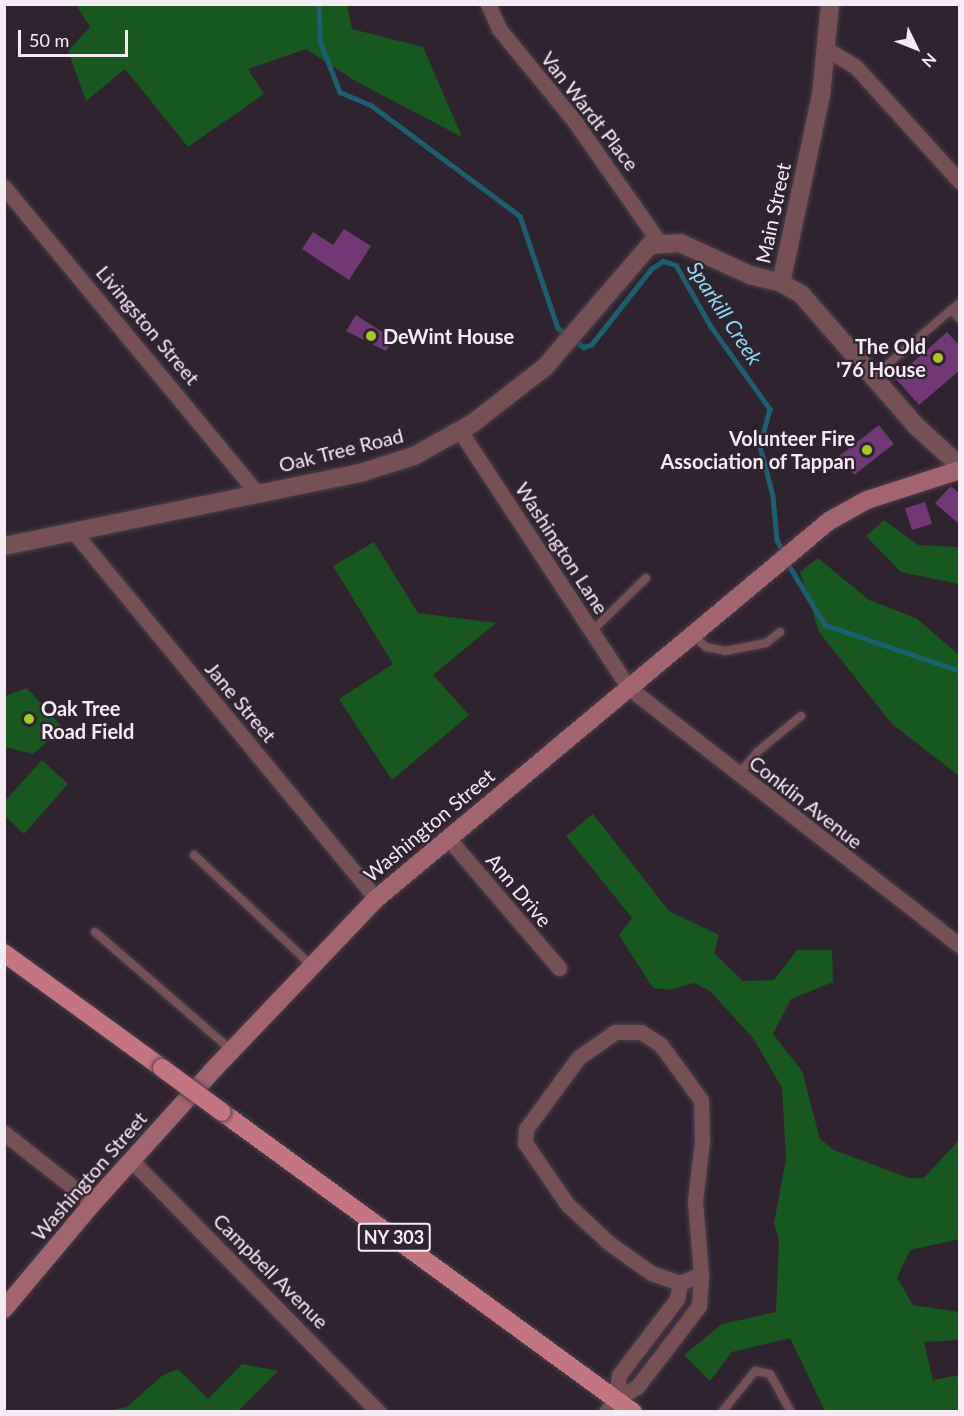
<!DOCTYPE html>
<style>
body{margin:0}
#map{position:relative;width:964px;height:1416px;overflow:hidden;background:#302330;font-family:Lato,sans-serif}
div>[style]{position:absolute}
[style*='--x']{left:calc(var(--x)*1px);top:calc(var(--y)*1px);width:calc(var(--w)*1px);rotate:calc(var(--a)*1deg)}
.green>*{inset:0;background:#16581e}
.stream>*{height:4.5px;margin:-2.25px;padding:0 2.25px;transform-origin:2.25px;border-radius:2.25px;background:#1b6071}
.building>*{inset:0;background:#723776;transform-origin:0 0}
.roads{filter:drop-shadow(0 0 2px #4b3f4b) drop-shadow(0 0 2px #4b3f4b)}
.service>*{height:8px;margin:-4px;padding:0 4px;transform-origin:4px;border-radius:4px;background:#775055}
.minor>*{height:15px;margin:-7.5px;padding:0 7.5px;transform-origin:7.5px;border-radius:7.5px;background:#775055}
.tertiary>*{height:18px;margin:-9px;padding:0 9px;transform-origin:9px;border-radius:9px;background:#775055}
.secondary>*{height:18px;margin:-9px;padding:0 9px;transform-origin:9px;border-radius:9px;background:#a2656f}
.primary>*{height:18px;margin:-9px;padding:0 9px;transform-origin:9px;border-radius:9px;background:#c47582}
.bridges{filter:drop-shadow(0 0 2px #4b3f4b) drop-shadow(0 0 2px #4b3f4b)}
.primary-bridge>*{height:18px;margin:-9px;padding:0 9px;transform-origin:9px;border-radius:9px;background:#c47582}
.dots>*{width:16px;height:16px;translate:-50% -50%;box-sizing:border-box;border:3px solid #302330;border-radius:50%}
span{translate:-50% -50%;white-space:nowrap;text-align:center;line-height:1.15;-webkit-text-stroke:4.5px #302330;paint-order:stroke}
.shield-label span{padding:2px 4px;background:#302330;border:2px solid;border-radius:4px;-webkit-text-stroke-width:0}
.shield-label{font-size:18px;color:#f4ebf4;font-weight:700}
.street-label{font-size:20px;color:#f4ebf4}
.poi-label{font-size:20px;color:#f4ebf4;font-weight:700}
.left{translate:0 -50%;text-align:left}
.right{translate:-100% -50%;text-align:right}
.water-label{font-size:21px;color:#87ddf4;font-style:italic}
.frame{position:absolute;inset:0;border:6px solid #f4ebf4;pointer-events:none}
.north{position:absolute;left:886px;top:18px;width:60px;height:60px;-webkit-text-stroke:4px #302330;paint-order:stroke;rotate:133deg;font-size:16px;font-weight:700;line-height:24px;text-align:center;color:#f4ebf4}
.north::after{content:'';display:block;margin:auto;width:21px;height:27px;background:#f4ebf4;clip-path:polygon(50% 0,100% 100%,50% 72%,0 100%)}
.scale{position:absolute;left:18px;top:30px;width:110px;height:27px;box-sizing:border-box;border:3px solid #f4ebf4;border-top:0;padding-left:8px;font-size:18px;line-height:21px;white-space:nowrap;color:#f4ebf4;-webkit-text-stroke:4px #302330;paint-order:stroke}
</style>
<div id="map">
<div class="green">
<i style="clip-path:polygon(76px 5px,347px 5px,352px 29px,423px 47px,462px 137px,357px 82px,306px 49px,248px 69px,264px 94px,188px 147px,125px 69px,86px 101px,68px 51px,90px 27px)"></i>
<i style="clip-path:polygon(884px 520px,918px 545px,959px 547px,959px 584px,901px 572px,866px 536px)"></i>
<i style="clip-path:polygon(374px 542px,418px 613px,496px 623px,433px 675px,469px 715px,392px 780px,339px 699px,393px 664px,333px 566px)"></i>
<i style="clip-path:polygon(818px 558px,869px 600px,916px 618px,959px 655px,959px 776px,892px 724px,819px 632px,800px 572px)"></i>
<i style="clip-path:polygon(27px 688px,63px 728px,33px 754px,5px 747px,5px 696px)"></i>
<i style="clip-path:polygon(42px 760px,68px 784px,24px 834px,5px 816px,5px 801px)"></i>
<i style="clip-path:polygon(593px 814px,669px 911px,719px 935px,714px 953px,743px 981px,774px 980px,797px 950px,832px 950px,833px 982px,791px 999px,773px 1034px,802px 1071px,820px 1139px,834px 1150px,909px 1178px,924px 1178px,959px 1140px,959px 1239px,910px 1250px,897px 1278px,913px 1305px,959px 1312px,959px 1340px,924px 1342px,933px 1380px,959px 1375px,959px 1411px,825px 1411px,790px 1338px,732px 1352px,710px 1381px,684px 1355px,722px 1324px,776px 1312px,779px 1240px,774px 1223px,786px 1159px,782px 1088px,753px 1038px,710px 991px,694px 983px,670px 990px,653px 988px,619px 935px,632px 918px,566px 836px)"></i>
<i style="clip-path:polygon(242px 1364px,278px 1371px,238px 1411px,105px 1411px,127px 1407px,163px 1375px,178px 1369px,208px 1399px)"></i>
</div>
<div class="stream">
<i style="--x:319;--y:4;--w:37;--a:88"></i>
<i style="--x:320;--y:41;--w:55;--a:68.6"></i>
<i style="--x:340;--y:92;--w:34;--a:23"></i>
<i style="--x:371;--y:105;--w:186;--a:36.7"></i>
<i style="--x:520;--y:216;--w:118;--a:71.3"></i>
<i style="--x:558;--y:328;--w:12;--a:35"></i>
<i style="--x:575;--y:340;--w:11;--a:41"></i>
<i style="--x:583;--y:347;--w:8;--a:-14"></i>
<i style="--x:591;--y:345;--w:97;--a:-51.7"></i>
<i style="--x:651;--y:269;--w:14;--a:-34"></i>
<i style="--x:663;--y:261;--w:14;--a:17"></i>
<i style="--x:676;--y:265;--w:73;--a:60.3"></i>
<i style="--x:712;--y:328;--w:100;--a:54.4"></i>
<i style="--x:770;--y:409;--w:38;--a:105"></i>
<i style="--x:760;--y:446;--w:52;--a:75.4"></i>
<i style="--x:773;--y:496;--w:44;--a:84.8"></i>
<i style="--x:777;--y:540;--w:16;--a:63"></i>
<i style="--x:787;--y:562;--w:74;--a:58.9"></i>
<i style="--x:825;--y:625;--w:143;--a:18.8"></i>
</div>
<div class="building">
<i style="clip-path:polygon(344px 229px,371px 246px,349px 280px,302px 249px,313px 232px,333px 245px)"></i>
<i style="clip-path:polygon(356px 315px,393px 339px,386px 351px,346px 331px)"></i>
<i style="clip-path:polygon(947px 332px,960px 346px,960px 370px,919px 405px,895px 378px)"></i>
<i style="left:879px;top:425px;width:24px;height:50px;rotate:52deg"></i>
<i style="clip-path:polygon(951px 486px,960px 494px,960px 525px,935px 503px)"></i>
<i style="left:925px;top:502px;width:23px;height:21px;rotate:72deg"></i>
</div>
<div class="roads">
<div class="service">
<i style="--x:951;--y:310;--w:11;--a:-38"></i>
<i style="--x:874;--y:376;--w:101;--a:-40.6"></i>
<i style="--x:951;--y:310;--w:13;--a:45"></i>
<i style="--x:591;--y:632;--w:77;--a:-44.5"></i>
<i style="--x:693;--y:635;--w:18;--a:43"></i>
<i style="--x:706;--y:647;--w:19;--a:12"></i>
<i style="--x:725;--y:651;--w:42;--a:-11"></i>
<i style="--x:766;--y:643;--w:18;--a:-38"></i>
<i style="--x:738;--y:775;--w:30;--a:-50"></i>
<i style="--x:757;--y:752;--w:57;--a:-39.3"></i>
<i style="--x:194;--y:855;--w:159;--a:43.2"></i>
<i style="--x:95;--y:932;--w:180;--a:40.9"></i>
<i style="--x:722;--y:1412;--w:53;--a:-51.2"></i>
<i style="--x:755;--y:1371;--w:15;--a:11"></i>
<i style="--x:770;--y:1374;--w:43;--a:61.1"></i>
</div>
<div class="minor">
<i style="--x:488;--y:4;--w:27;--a:66"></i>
<i style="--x:499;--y:29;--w:120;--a:50.7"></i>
<i style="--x:575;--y:122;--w:146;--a:55"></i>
<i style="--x:828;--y:50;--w:31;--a:31"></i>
<i style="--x:855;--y:66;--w:156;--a:47.8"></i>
<i style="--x:4;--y:187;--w:397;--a:50.4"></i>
<i style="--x:460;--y:431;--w:308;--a:56.7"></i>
<i style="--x:629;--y:688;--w:420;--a:37.9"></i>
<i style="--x:73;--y:531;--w:477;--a:50.5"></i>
<i style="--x:448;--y:838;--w:171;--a:49.5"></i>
<i style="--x:4;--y:1133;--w:113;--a:38.2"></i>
<i style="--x:132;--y:1161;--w:352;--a:45.5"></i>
<i style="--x:616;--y:1399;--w:24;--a:-83"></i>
<i style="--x:619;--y:1375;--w:96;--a:-52.7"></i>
<i style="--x:677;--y:1299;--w:16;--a:-79"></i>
<i style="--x:606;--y:1412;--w:16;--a:-52"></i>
<i style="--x:616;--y:1399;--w:24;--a:-30"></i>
<i style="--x:637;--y:1387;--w:102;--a:-52.6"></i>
<i style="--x:699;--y:1306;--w:32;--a:-86"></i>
<i style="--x:701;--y:1274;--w:73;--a:-94.7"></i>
<i style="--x:695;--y:1201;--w:60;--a:-83.3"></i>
<i style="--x:702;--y:1141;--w:41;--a:-91.4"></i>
<i style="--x:701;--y:1100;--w:69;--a:-126.2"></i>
<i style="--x:660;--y:1044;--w:22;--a:-148"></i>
<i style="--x:641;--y:1032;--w:26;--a:180"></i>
<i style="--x:615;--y:1032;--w:45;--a:144.9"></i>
<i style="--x:578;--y:1058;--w:88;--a:126.2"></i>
<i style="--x:526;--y:1129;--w:14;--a:94"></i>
<i style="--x:525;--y:1143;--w:75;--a:55.3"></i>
<i style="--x:568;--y:1205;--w:56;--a:42.8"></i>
<i style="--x:609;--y:1243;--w:52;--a:35.5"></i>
<i style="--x:651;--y:1273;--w:31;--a:19"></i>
<i style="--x:680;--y:1283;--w:23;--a:-23"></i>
</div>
<div class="tertiary">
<i style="--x:830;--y:4;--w:91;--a:95.6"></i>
<i style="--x:821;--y:95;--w:192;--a:102"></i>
<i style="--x:781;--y:283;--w:23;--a:29"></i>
<i style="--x:801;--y:294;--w:175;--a:48.9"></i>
<i style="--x:916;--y:426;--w:59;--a:42.3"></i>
<i style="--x:4;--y:546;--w:367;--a:-11.6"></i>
<i style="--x:363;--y:472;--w:53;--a:-17.4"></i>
<i style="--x:414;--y:456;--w:68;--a:-29.2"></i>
<i style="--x:473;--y:423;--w:91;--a:-37.9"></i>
<i style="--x:545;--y:367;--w:161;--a:-49.3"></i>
<i style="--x:650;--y:245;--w:30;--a:-4"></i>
<i style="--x:680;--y:243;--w:77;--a:24.6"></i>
<i style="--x:750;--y:275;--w:32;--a:14"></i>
</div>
<div class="secondary">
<i style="--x:4;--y:1309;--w:138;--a:-50"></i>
<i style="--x:93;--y:1203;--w:182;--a:-47.9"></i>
<i style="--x:215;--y:1068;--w:233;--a:-46.4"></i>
<i style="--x:376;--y:899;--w:590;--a:-39.84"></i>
<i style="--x:829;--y:521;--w:43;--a:-28.9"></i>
<i style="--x:867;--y:500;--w:98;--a:-17.9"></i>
</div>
<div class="primary">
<i style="--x:4;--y:953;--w:195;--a:36"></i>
<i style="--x:222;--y:1112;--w:509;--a:36.13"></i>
</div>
</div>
<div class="bridges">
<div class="primary-bridge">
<i style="--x:162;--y:1068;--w:74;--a:36.3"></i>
</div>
</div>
<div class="dots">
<i style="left:371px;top:336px;background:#a4c825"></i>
<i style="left:938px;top:358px;background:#a4c825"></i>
<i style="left:867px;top:450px;background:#a4c825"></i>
<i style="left:29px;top:719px;background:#a4c825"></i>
</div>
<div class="shield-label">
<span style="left:394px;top:1237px">NY 303</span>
</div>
<div class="street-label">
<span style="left:590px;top:111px;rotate:52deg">Van Wardt Place</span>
<span style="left:773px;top:213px;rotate:-78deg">Main Street</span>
<span style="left:148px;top:325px;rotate:50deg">Livingston Street</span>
<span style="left:341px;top:450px;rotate:-14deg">Oak Tree Road</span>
<span style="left:562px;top:548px;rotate:57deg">Washington Lane</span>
<span style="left:241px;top:702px;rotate:50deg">Jane Street</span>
<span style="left:806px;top:802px;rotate:38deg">Conklin Avenue</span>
<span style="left:429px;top:825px;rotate:-40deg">Washington Street</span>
<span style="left:519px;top:890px;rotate:50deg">Ann Drive</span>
<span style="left:89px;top:1176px;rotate:-49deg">Washington Street</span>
<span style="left:271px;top:1271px;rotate:45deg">Campbell Avenue</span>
</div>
<div class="poi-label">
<span class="left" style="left:383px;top:336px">DeWint House</span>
<span class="right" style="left:926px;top:358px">The Old<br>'76 House</span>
<span class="right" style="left:855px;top:450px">Volunteer Fire<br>Association of Tappan</span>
<span class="left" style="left:41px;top:720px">Oak Tree<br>Road Field</span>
</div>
<div class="water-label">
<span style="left:725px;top:313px;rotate:57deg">Sparkill Creek</span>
</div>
<div class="frame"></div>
<div class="north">N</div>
<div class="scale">50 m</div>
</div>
